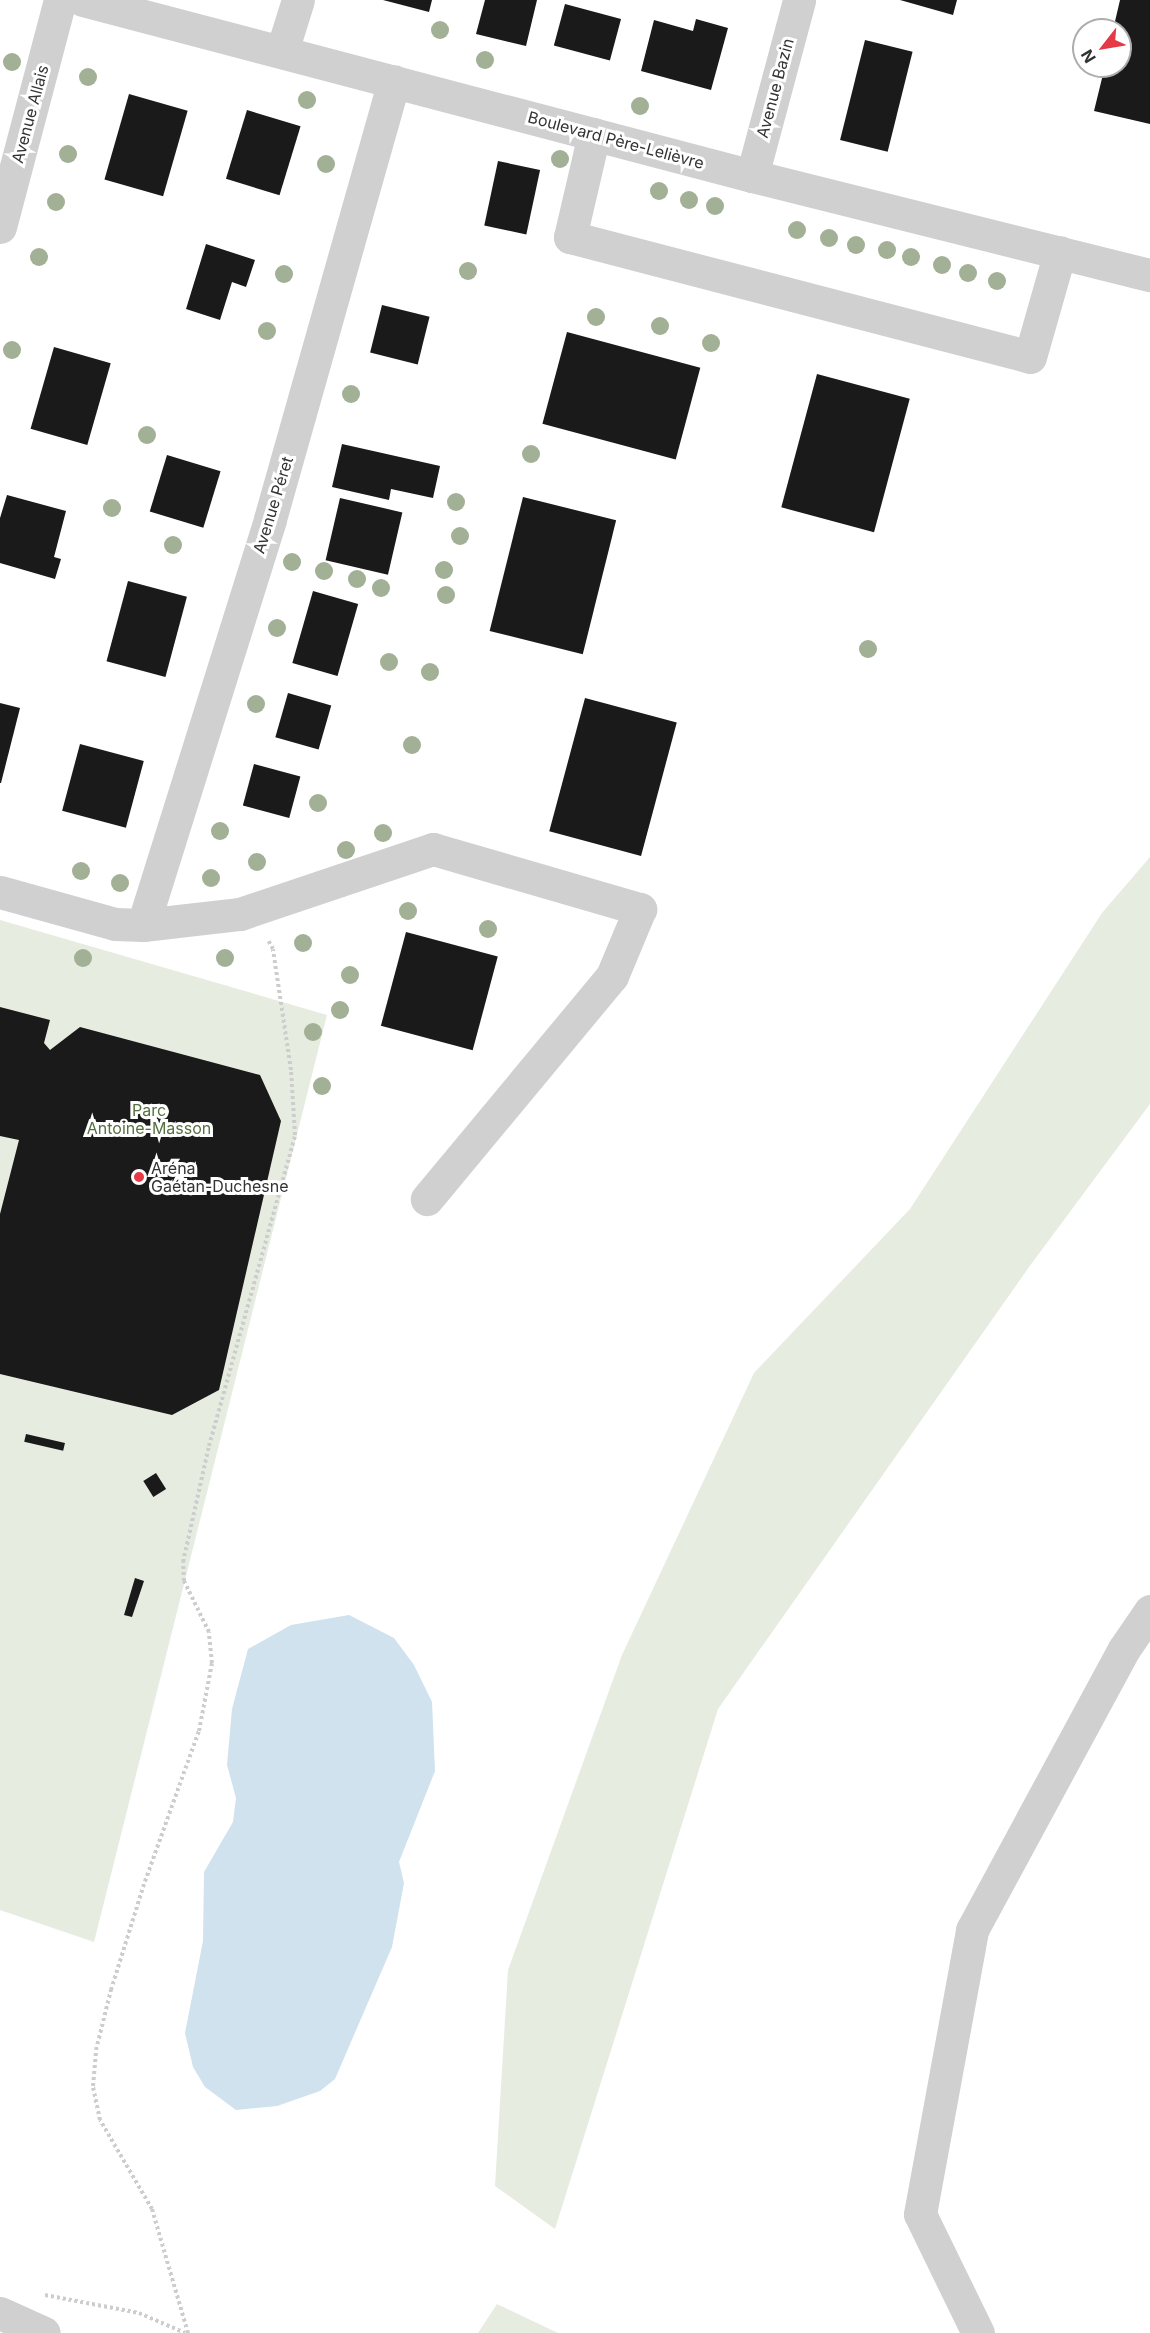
<!DOCTYPE html>
<meta charset="utf-8">
<style>
body{margin:0}
#map{position:relative;width:1150px;height:2333px;overflow:hidden;background:#fff;font-family:Inter,sans-serif}
div>[style]{position:absolute}
[style*='--x']{left:calc(var(--x)*1px);top:calc(var(--y)*1px);width:calc(var(--w)*1px);rotate:calc(var(--a)*1deg)}
.green>*{inset:0;background:#e6ecdf}
.water>*{inset:0;background:#cfe2ee}
.building>*{inset:0;background:#1a1a1a;transform-origin:0 0}
.path>*{height:4px;margin-top:-2px;transform-origin:0;background:repeating-linear-gradient(90deg,#cdcdcd 0 3px,transparent 0 6px)}
.minor>*{height:33px;margin:-16.5px;padding:0 16.5px;transform-origin:16.5px;border-radius:16.5px;background:#d0d0d0}
.trees>*{width:18px;height:18px;margin:-9px;border-radius:50%;background:#a2b095}
.dots>*{width:16px;height:16px;translate:-50% -50%;box-sizing:border-box;border:3px solid #fff;border-radius:50%}
span{translate:-50% -50%;white-space:nowrap;text-align:center;line-height:1.15;-webkit-text-stroke:6px #fff;paint-order:stroke}
.street-label{font-size:16px;color:#333}
.park-label{font-size:16px;color:#56703f}
.poi-label{font-size:16px;color:#333}
.left{translate:0 -50%;text-align:left}
.north{position:absolute;left:1072px;top:18px;width:60px;height:60px;box-sizing:border-box;background:#fff;border:2px solid #adadad;border-radius:50%;rotate:239deg;font-size:16px;font-weight:700;line-height:24px;text-align:center;color:#333}
.north::after{content:'';display:block;margin:auto;width:21px;height:27px;background:#e63946;clip-path:polygon(50% 0,100% 100%,50% 72%,0 100%)}
</style>
<div id="map">
<div class="green">
<i style="clip-path:polygon(1150px 857px,1150px 1104px,1029px 1267px,718px 1709px,555px 2229px,495px 2186px,508px 1970px,622px 1655px,754px 1373px,910px 1209px,1102px 913px)"></i>
<i style="clip-path:polygon(0 920px,327px 1015px,94px 1942px,0 1910px)"></i>
<i style="clip-path:polygon(497px 2304px,558px 2333px,478px 2333px)"></i>
</div>
<div class="water">
<i style="clip-path:polygon(349px 1615px,394px 1638px,414px 1665px,432px 1702px,435px 1771px,399px 1862px,404px 1883px,392px 1947px,335px 2079px,320px 2091px,277px 2106px,236px 2110px,205px 2087px,193px 2067px,185px 2033px,203px 1941px,204px 1872px,233px 1822px,236px 1798px,227px 1765px,232px 1709px,248px 1649px,291px 1625px)"></i>
</div>
<div class="building">
<i style="clip-path:polygon(383px 0,432px 0,429px 12px)"></i>
<i style="clip-path:polygon(485px 0,537px 0,526px 46px,476px 34px)"></i>
<i style="clip-path:polygon(900px 0,957px 0,953px 15px)"></i>
<i style="clip-path:polygon(1120px 0,1150px 0,1150px 124px,1094px 111px,1105px 66px,1120px 66px,1120px 30px,1113px 30px)"></i>
<i style="left:565px;top:4px;width:58px;height:43px;rotate:15deg"></i>
<i style="clip-path:polygon(696px 19px,728px 28px,711px 90px,641px 71px,654px 20px,693px 31px)"></i>
<i style="left:865px;top:40px;width:49px;height:103px;rotate:14deg"></i>
<i style="left:129px;top:94px;width:61px;height:89px;rotate:16deg"></i>
<i style="left:247px;top:110px;width:56px;height:72px;rotate:17deg"></i>
<i style="left:498px;top:161px;width:43px;height:66px;rotate:12deg"></i>
<i style="clip-path:polygon(206px 244px,255px 260px,246px 287px,232px 282px,220px 320px,186px 309px)"></i>
<i style="left:382px;top:305px;width:49px;height:49px;rotate:14deg"></i>
<i style="left:567px;top:332px;width:138px;height:95px;rotate:15deg"></i>
<i style="left:54px;top:347px;width:59px;height:85px;rotate:16deg"></i>
<i style="left:817px;top:374px;width:96px;height:138px;rotate:15deg"></i>
<i style="clip-path:polygon(342px 444px,440px 466px,433px 498px,391px 489px,389px 500px,332px 487px)"></i>
<i style="left:167px;top:455px;width:56px;height:59px;rotate:17deg"></i>
<i style="clip-path:polygon(7px 495px,66px 511px,54px 557px,61px 559px,55px 579px,0 563px,0 518px)"></i>
<i style="left:523px;top:497px;width:96px;height:138px;rotate:14deg"></i>
<i style="left:340px;top:498px;width:64px;height:64px;rotate:13deg"></i>
<i style="left:128px;top:581px;width:61px;height:83px;rotate:15deg"></i>
<i style="left:313px;top:591px;width:47px;height:75px;rotate:16deg"></i>
<i style="left:288px;top:693px;width:45px;height:46px;rotate:16deg"></i>
<i style="left:585px;top:698px;width:95px;height:138px;rotate:15deg"></i>
<i style="clip-path:polygon(0 703px,20px 708px,1px 783px,0 783px)"></i>
<i style="left:80px;top:744px;width:66px;height:69px;rotate:15deg"></i>
<i style="left:254px;top:764px;width:48px;height:43px;rotate:15deg"></i>
<i style="left:406px;top:932px;width:95px;height:97px;rotate:15deg"></i>
<i style="clip-path:polygon(0 1007px,50px 1020px,44px 1043px,50px 1050px,80px 1027px,260px 1075px,281px 1121px,219px 1390px,172px 1415px,0 1374px,0 1214px,19px 1140px,0 1136px)"></i>
<i style="left:26px;top:1434px;width:40px;height:8px;rotate:13deg"></i>
<i style="left:156px;top:1473px;width:19px;height:15px;rotate:58deg"></i>
<i style="clip-path:polygon(135px 1578px,144px 1581px,132px 1617px,124px 1615px)"></i>
</div>
<div class="path">
<i style="--x:45;--y:2295;--w:96;--a:10.8"></i>
<i style="--x:139;--y:2313;--w:50;--a:23.5"></i>
<i style="--x:188;--y:2333;--w:129;--a:-106.2"></i>
<i style="--x:152;--y:2209;--w:103;--a:-120.3"></i>
<i style="--x:100;--y:2120;--w:35;--a:-102"></i>
<i style="--x:93;--y:2086;--w:36;--a:-85"></i>
<i style="--x:96;--y:2050;--w:62;--a:-76"></i>
<i style="--x:111;--y:1990;--w:108;--a:-72.7"></i>
<i style="--x:143;--y:1887;--w:166;--a:-70.3"></i>
<i style="--x:199;--y:1731;--w:69;--a:-79.2"></i>
<i style="--x:212;--y:1663;--w:31;--a:-96"></i>
<i style="--x:209;--y:1632;--w:57;--a:-116.1"></i>
<i style="--x:184;--y:1581;--w:19;--a:-93"></i>
<i style="--x:183;--y:1562;--w:119;--a:-77.4"></i>
<i style="--x:209;--y:1446;--w:323;--a:-74.5"></i>
<i style="--x:295;--y:1135;--w:65;--a:-93.5"></i>
<i style="--x:291;--y:1070;--w:122;--a:-98.5"></i>
<i style="--x:273;--y:949;--w:10;--a:-119"></i>
</div>
<div class="minor">
<i style="--x:83;--y:0;--w:692;--a:14.74"></i>
<i style="--x:752;--y:176;--w:410;--a:14"></i>
<i style="--x:282;--y:51;--w:53;--a:-72.6"></i>
<i style="--x:594;--y:134;--w:106;--a:103.1"></i>
<i style="--x:570;--y:237;--w:475;--a:14.6"></i>
<i style="--x:1030;--y:357;--w:109;--a:-74.1"></i>
<i style="--x:752;--y:176;--w:182;--a:-75"></i>
<i style="--x:0;--y:227;--w:235;--a:-75.2"></i>
<i style="--x:0;--y:892;--w:119;--a:15.5"></i>
<i style="--x:115;--y:924;--w:28;--a:2"></i>
<i style="--x:143;--y:925;--w:98;--a:-6.5"></i>
<i style="--x:240;--y:914;--w:204;--a:-18.6"></i>
<i style="--x:433;--y:849;--w:216;--a:16.2"></i>
<i style="--x:640;--y:909;--w:73;--a:112.7"></i>
<i style="--x:612;--y:976;--w:290;--a:129.7"></i>
<i style="--x:143;--y:925;--w:425;--a:-72.6"></i>
<i style="--x:270;--y:519;--w:455;--a:-74.2"></i>
<i style="--x:0;--y:2313;--w:48;--a:24.4"></i>
<i style="--x:978;--y:2333;--w:132;--a:-116"></i>
<i style="--x:920;--y:2214;--w:289;--a:-79.6"></i>
<i style="--x:972;--y:1930;--w:319;--a:-61.6"></i>
<i style="--x:1124;--y:1649;--w:46;--a:-55.6"></i>
</div>
<div class="trees">
<i style="left:440px;top:30px"></i>
<i style="left:485px;top:60px"></i>
<i style="left:12px;top:62px"></i>
<i style="left:88px;top:77px"></i>
<i style="left:307px;top:100px"></i>
<i style="left:640px;top:106px"></i>
<i style="left:68px;top:154px"></i>
<i style="left:560px;top:159px"></i>
<i style="left:326px;top:164px"></i>
<i style="left:659px;top:191px"></i>
<i style="left:689px;top:200px"></i>
<i style="left:56px;top:202px"></i>
<i style="left:715px;top:206px"></i>
<i style="left:797px;top:230px"></i>
<i style="left:829px;top:238px"></i>
<i style="left:856px;top:245px"></i>
<i style="left:887px;top:250px"></i>
<i style="left:39px;top:257px"></i>
<i style="left:911px;top:257px"></i>
<i style="left:942px;top:265px"></i>
<i style="left:468px;top:271px"></i>
<i style="left:968px;top:273px"></i>
<i style="left:284px;top:274px"></i>
<i style="left:997px;top:281px"></i>
<i style="left:596px;top:317px"></i>
<i style="left:660px;top:326px"></i>
<i style="left:267px;top:331px"></i>
<i style="left:711px;top:343px"></i>
<i style="left:12px;top:350px"></i>
<i style="left:351px;top:394px"></i>
<i style="left:147px;top:435px"></i>
<i style="left:531px;top:454px"></i>
<i style="left:456px;top:502px"></i>
<i style="left:112px;top:508px"></i>
<i style="left:460px;top:536px"></i>
<i style="left:173px;top:545px"></i>
<i style="left:292px;top:562px"></i>
<i style="left:444px;top:570px"></i>
<i style="left:324px;top:571px"></i>
<i style="left:357px;top:579px"></i>
<i style="left:381px;top:588px"></i>
<i style="left:446px;top:595px"></i>
<i style="left:277px;top:628px"></i>
<i style="left:868px;top:649px"></i>
<i style="left:389px;top:662px"></i>
<i style="left:430px;top:672px"></i>
<i style="left:256px;top:704px"></i>
<i style="left:412px;top:745px"></i>
<i style="left:318px;top:803px"></i>
<i style="left:220px;top:831px"></i>
<i style="left:383px;top:833px"></i>
<i style="left:346px;top:850px"></i>
<i style="left:257px;top:862px"></i>
<i style="left:81px;top:871px"></i>
<i style="left:211px;top:878px"></i>
<i style="left:120px;top:883px"></i>
<i style="left:408px;top:911px"></i>
<i style="left:488px;top:929px"></i>
<i style="left:303px;top:943px"></i>
<i style="left:83px;top:958px"></i>
<i style="left:225px;top:958px"></i>
<i style="left:350px;top:975px"></i>
<i style="left:340px;top:1010px"></i>
<i style="left:313px;top:1032px"></i>
<i style="left:322px;top:1086px"></i>
</div>
<div class="dots">
<i style="left:139px;top:1177px;background:#e63946"></i>
</div>
<div class="street-label">
<span style="left:775px;top:88px;rotate:-75deg">Avenue Bazin</span>
<span style="left:30px;top:114px;rotate:-75deg">Avenue Allais</span>
<span style="left:616px;top:140px;rotate:15deg">Boulevard Père-Lelièvre</span>
<span style="left:273px;top:505px;rotate:-73deg">Avenue Péret</span>
</div>
<div class="park-label">
<span style="left:149px;top:1119px">Parc<br>Antoine-Masson</span>
</div>
<div class="poi-label">
<span class="left" style="left:151px;top:1177px">Aréna<br>Gaétan-Duchesne</span>
</div>
<div class="north">N</div>
</div>
